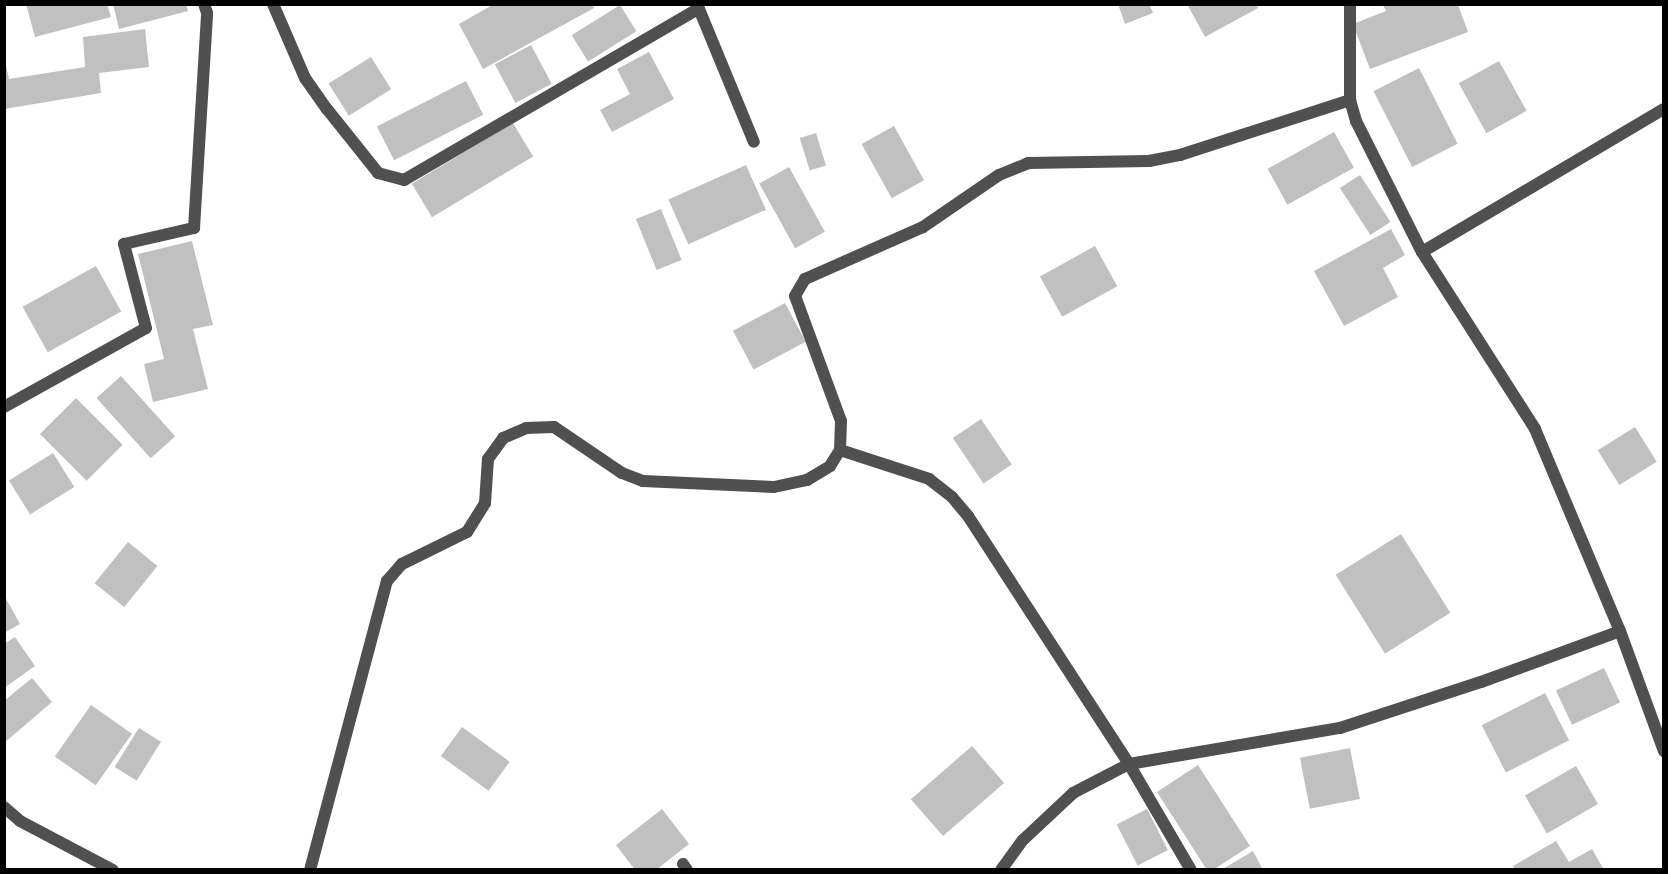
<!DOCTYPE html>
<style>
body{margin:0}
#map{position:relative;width:1668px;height:874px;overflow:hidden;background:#fff;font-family:"Archivo Narrow",sans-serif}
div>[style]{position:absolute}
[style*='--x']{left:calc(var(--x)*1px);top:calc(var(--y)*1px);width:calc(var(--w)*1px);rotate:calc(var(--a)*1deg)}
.building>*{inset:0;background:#c0c0c0;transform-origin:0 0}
.minor>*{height:12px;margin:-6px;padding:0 6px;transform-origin:6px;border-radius:6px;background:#505050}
span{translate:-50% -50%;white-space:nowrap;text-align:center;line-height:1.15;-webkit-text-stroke:4.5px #fff;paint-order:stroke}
.frame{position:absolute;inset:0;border:6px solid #000;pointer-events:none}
</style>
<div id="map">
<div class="building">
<i style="clip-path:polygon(26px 4px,107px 4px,111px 17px,35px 37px)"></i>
<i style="clip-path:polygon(113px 4px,186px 4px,188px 11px,119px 29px)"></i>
<i style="clip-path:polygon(494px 4px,592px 4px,594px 8px,483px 69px,459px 24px)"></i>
<i style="clip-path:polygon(1118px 4px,1149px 4px,1153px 13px,1125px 24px)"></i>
<i style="clip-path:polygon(1187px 4px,1256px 4px,1258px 8px,1205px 37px)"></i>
<i style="left:620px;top:5px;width:31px;height:57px;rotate:58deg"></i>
<i style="clip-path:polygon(1383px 5px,1458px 5px,1468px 32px,1370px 69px,1353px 24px,1386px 11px)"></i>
<i style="clip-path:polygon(145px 29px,149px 67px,99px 73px,101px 93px,4px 109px,4px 56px,9px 79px,85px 67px,83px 37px)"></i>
<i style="left:531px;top:45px;width:44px;height:41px;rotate:62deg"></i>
<i style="clip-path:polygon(649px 52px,674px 99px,612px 132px,600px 110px,630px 94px,617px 69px)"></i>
<i style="left:371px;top:57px;width:38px;height:50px;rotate:58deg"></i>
<i style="left:1499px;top:61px;width:57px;height:46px;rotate:61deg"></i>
<i style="left:1419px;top:68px;width:85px;height:51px;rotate:63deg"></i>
<i style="left:466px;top:81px;width:38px;height:100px;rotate:63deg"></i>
<i style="left:513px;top:123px;width:39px;height:118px;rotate:59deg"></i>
<i style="left:894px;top:126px;width:62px;height:37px;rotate:61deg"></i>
<i style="left:1334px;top:132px;width:41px;height:76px;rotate:61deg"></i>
<i style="left:816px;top:133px;width:34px;height:17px;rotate:73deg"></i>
<i style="left:746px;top:165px;width:49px;height:85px;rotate:66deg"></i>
<i style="left:789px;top:167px;width:74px;height:34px;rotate:61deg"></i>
<i style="left:1360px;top:175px;width:56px;height:24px;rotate:57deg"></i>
<i style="left:661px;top:209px;width:55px;height:27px;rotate:68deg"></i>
<i style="clip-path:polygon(1391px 229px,1405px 255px,1383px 268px,1398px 297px,1344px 326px,1314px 271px)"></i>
<i style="clip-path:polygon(192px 241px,213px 325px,193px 329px,208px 389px,153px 402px,144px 364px,164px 359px,138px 254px)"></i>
<i style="left:1095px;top:246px;width:46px;height:63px;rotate:61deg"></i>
<i style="left:96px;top:266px;width:52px;height:84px;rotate:61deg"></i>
<i style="left:785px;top:303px;width:44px;height:59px;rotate:62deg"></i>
<i style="left:121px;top:376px;width:81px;height:33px;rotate:48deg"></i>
<i style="left:76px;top:398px;width:66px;height:51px;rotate:45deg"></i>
<i style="left:981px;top:419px;width:55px;height:34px;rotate:56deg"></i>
<i style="left:1635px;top:427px;width:41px;height:44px;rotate:58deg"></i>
<i style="left:53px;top:453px;width:40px;height:52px;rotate:58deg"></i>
<i style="left:1401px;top:534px;width:93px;height:77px;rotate:58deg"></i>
<i style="left:128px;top:542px;width:38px;height:53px;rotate:39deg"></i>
<i style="clip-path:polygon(4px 595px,20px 624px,4px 633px)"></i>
<i style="clip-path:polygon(15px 637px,35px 666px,4px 688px,4px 644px)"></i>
<i style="left:1604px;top:668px;width:38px;height:53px;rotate:65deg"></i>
<i style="clip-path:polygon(32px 678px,52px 702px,4px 743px,4px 701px)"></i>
<i style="left:1545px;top:693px;width:53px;height:71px;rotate:63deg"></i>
<i style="left:91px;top:705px;width:50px;height:63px;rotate:35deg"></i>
<i style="left:462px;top:727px;width:59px;height:36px;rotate:36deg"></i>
<i style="left:139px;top:728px;width:26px;height:46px;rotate:32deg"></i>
<i style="left:972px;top:746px;width:49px;height:81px;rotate:49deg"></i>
<i style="left:1350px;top:748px;width:52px;height:51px;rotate:79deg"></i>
<i style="clip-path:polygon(1198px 765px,1250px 846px,1213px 870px,1207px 870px,1157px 792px)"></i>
<i style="left:1576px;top:766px;width:44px;height:59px;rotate:60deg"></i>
<i style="clip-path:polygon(662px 809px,689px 844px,656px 870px,635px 870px,616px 845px)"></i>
<i style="left:1147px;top:809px;width:46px;height:34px;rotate:63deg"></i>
<i style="clip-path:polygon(1556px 841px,1569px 862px,1592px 849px,1604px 870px,1515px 870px,1513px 866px)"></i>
<i style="clip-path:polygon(1253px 851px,1263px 870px,1221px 870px)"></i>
</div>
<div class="minor">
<i style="--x:273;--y:4;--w:81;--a:66.6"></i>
<i style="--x:305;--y:78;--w:38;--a:55"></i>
<i style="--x:327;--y:109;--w:82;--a:51.4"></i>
<i style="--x:378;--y:173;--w:27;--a:15"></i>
<i style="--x:404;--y:180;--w:341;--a:-30.2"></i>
<i style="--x:697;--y:4;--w:149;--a:67.6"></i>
<i style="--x:1350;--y:4;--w:96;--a:90"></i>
<i style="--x:1350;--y:100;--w:22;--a:74"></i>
<i style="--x:1356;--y:121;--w:147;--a:63.3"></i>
<i style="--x:1422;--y:252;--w:210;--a:57.4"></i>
<i style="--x:1535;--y:429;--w:219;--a:67.2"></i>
<i style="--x:1620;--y:631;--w:128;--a:69.9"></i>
<i style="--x:1422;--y:252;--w:281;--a:-30.6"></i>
<i style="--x:4;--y:407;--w:162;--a:-29.1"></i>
<i style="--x:146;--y:328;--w:87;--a:-104.7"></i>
<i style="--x:124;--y:244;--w:72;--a:-12.9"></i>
<i style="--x:194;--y:228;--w:215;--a:-86.5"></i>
<i style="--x:207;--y:13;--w:9;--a:-108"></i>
<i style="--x:840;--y:450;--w:94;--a:18"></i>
<i style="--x:929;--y:479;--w:29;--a:38"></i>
<i style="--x:952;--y:497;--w:25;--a:50"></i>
<i style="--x:968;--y:516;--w:296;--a:57"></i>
<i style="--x:1129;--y:764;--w:123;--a:59.7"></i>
<i style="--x:4;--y:807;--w:21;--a:41"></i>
<i style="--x:20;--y:821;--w:105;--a:27.8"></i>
<i style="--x:683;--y:864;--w:7;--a:56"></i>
<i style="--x:310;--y:870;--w:299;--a:-75.1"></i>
<i style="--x:387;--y:581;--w:23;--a:-49"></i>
<i style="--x:402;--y:564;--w:72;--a:-26.2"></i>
<i style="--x:467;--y:532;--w:34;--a:-58"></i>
<i style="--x:485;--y:503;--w:44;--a:-86.1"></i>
<i style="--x:488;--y:459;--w:26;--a:-54"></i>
<i style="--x:503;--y:438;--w:25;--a:-23"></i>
<i style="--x:526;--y:428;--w:28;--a:-2"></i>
<i style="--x:554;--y:427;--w:82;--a:34.1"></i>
<i style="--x:622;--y:473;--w:22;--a:21"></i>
<i style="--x:643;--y:481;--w:131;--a:2.6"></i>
<i style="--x:774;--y:487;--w:34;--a:-12"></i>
<i style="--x:807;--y:480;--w:27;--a:-31"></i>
<i style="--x:830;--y:466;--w:19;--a:-58"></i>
<i style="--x:840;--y:450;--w:29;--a:-88"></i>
<i style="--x:841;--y:421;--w:133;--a:-110.2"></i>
<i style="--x:795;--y:296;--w:20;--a:-60"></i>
<i style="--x:805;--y:279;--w:129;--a:-23.8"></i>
<i style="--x:923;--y:227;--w:92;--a:-34.4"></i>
<i style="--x:999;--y:175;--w:31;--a:-22"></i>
<i style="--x:1028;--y:163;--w:121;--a:-0.9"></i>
<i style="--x:1149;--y:161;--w:32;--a:-11"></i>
<i style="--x:1180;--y:155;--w:179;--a:-17.9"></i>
<i style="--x:1001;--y:870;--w:37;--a:-54"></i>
<i style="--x:1023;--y:840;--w:69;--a:-43.2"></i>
<i style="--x:1073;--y:793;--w:63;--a:-27.4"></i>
<i style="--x:1129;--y:764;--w:214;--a:-9.7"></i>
<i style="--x:1340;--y:728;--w:148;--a:-18.1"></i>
<i style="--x:1481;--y:682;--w:148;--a:-20.1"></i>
</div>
<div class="frame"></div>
</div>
